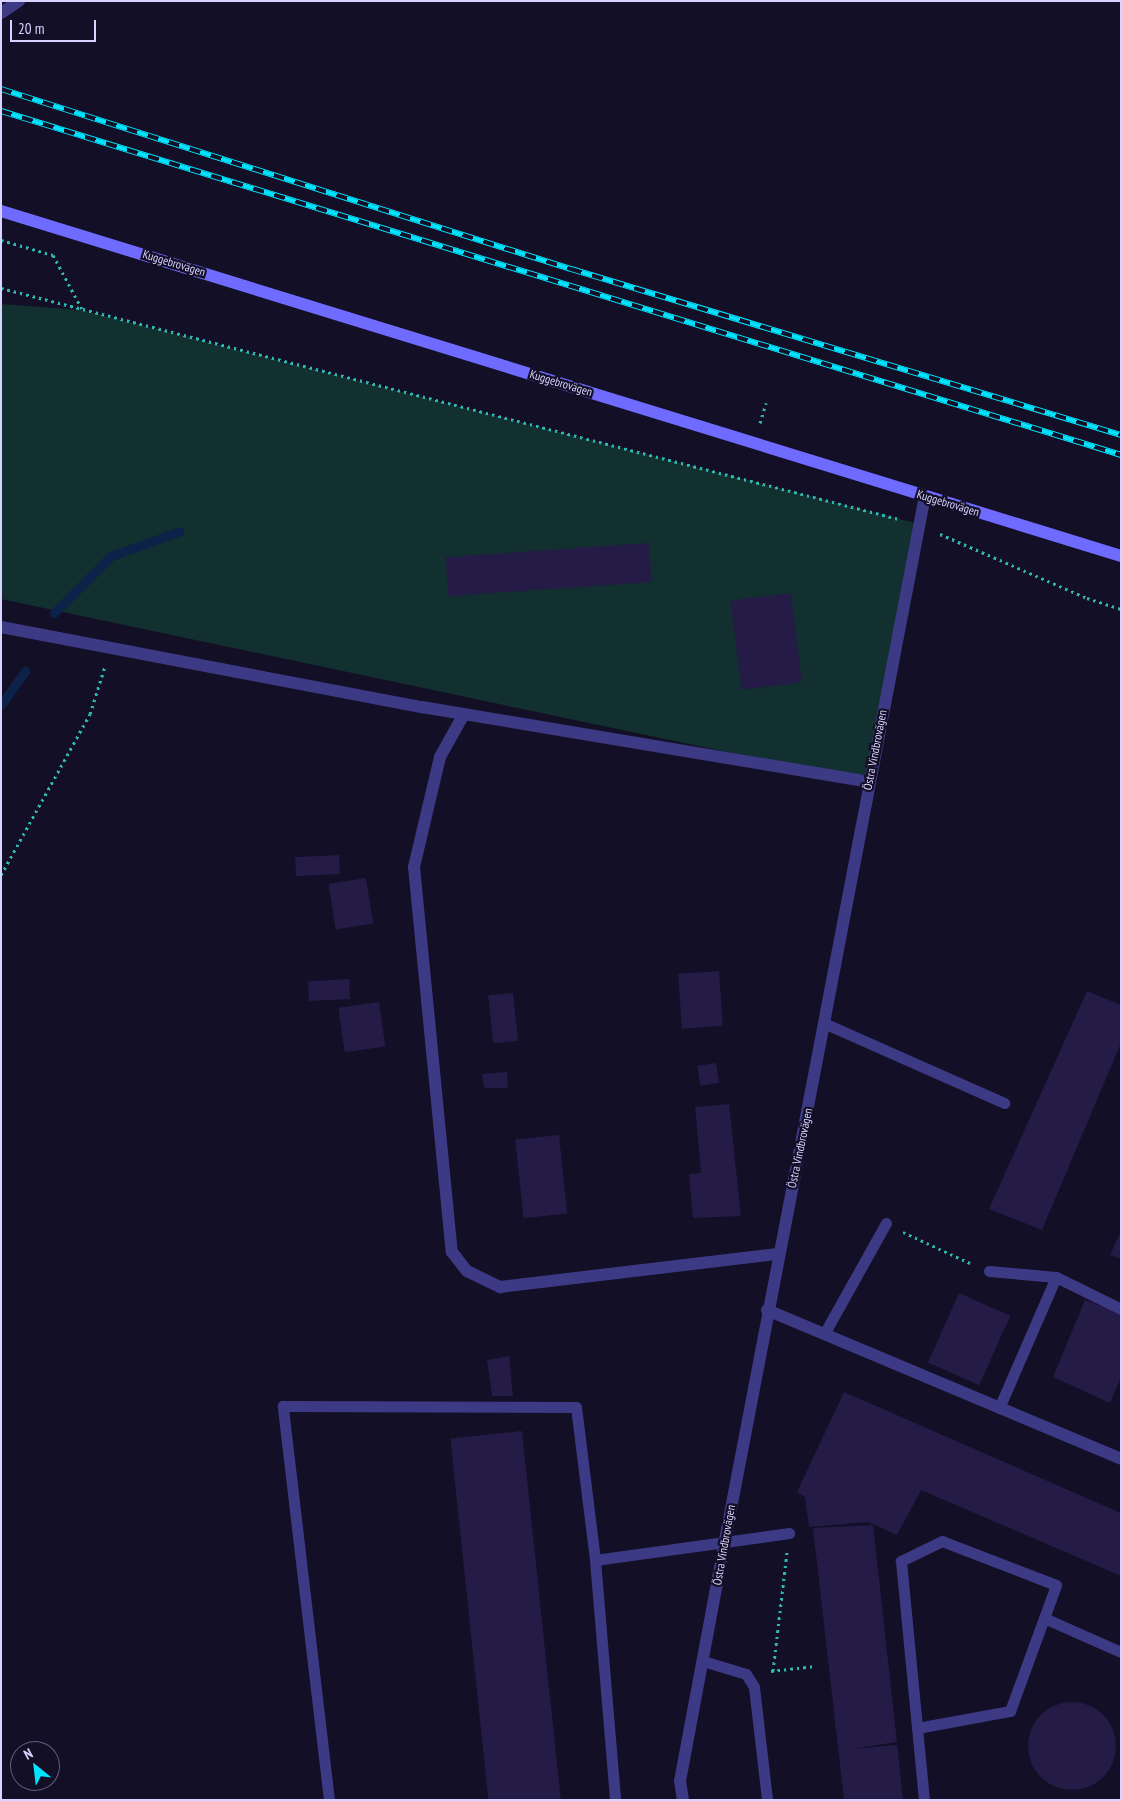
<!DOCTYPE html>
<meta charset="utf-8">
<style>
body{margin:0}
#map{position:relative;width:1122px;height:1801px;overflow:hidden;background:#130f26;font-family:"PT Sans Narrow",sans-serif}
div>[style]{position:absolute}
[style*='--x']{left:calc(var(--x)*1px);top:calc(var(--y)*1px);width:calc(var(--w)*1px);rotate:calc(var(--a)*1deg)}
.green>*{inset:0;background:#12302f}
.stream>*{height:9px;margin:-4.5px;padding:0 4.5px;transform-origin:4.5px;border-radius:4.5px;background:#0c2248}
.building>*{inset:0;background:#241b47;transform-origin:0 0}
.round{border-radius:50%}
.path>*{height:3px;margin-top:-1.5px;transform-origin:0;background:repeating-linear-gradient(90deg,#2fb8b0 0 2.5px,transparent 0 6.5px)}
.service>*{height:11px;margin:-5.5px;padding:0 5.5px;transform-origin:5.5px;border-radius:5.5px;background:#3d3a85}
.minor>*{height:12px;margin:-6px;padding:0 6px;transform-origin:6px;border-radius:6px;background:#3d3a85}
.secondary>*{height:12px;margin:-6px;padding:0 6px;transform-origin:6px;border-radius:6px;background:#6f6bff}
.rail>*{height:5.5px;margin-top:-2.75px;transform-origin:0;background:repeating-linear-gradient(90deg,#130f26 0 11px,#00e5ff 0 22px);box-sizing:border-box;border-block:1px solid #00e5ff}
span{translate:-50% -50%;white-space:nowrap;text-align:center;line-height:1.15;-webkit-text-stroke:4.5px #130f26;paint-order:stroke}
.street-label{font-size:12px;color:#d9d4ff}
.frame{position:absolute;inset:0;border:2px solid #d9d4ff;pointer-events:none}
.north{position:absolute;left:10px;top:1741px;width:50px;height:50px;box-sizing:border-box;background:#130f26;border:1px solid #625e7d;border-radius:50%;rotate:331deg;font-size:14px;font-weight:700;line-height:20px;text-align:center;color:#d9d4ff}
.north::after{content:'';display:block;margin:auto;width:18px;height:22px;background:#00e5ff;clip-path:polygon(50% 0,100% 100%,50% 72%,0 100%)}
.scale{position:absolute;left:10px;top:20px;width:86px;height:22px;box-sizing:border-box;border:2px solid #d9d4ff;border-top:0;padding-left:6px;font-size:15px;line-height:18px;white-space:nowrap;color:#d9d4ff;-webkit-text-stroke:4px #130f26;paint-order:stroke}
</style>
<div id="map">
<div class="green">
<i style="clip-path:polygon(1px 304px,82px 310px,919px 524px,869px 782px,1px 599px)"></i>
</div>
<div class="stream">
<i style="--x:54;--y:613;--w:81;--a:-45"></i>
<i style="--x:111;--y:556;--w:73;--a:-19.9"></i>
<i style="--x:1;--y:705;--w:42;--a:-54.8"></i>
</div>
<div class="building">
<i style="left:649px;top:543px;width:39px;height:204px;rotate:86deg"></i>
<i style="left:791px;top:593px;width:90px;height:61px;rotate:83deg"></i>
<i style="left:339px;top:855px;width:19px;height:44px;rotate:87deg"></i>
<i style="left:366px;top:878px;width:46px;height:38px;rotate:81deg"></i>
<i style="left:719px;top:971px;width:55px;height:41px;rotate:86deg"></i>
<i style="left:349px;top:979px;width:20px;height:41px;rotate:87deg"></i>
<i style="clip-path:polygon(1087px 991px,1121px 1005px,1121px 1043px,1042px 1230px,989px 1209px)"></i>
<i style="left:513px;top:993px;width:48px;height:25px;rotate:84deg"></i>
<i style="left:379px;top:1002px;width:45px;height:41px;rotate:82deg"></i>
<i style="left:716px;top:1063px;width:20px;height:19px;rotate:81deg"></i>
<i style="clip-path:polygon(507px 1072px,508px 1088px,484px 1088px,482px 1074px)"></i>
<i style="clip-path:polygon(729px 1104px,741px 1216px,693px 1218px,689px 1174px,701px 1173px,695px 1107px)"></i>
<i style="left:559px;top:1135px;width:79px;height:44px;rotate:84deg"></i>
<i style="clip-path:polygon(1121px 1231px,1121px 1259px,1110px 1255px)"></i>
<i style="left:959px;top:1293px;width:56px;height:76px;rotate:24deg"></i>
<i style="clip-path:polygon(1085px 1300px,1121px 1313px,1121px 1377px,1110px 1403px,1053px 1377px)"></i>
<i style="clip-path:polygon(509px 1356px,513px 1396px,492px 1396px,487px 1360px)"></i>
<i style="clip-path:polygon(844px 1392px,1121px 1513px,1121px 1576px,921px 1490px,897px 1535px,868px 1522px,809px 1527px,805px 1497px,797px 1492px)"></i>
<i style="left:522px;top:1431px;width:371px;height:72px;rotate:84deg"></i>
<i style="clip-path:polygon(873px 1525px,897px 1742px,850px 1749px,897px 1745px,903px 1800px,844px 1800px,813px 1528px)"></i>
<i class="round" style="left:1028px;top:1702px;width:88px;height:88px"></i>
</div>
<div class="path">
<i style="--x:1;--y:240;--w:54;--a:16.1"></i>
<i style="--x:53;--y:255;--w:61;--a:61.8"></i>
<i style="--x:1;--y:288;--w:927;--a:14.43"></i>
<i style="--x:760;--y:423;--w:21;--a:-73"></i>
<i style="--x:940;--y:534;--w:160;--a:23.5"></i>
<i style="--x:1087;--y:598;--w:36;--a:18"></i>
<i style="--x:1;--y:875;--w:184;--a:-61.1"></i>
<i style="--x:90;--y:714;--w:50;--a:-72.6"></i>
<i style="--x:903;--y:1232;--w:74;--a:24.8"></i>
<i style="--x:771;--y:1671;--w:45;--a:-6.3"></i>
<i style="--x:773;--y:1671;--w:120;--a:-83.3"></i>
</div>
<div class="service">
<i style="--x:826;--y:1024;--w:195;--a:23.9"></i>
<i style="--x:989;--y:1271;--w:67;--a:5.1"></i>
<i style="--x:824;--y:1334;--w:127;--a:-60.8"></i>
<i style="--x:999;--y:1408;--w:143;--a:-66.5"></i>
<i style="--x:1056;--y:1277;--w:72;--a:26.2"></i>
<i style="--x:595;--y:1560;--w:241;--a:85.2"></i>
<i style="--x:1044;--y:1618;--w:84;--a:23.8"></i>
<i style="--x:703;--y:1661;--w:45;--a:16.8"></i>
<i style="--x:746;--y:1674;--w:15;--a:58"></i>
<i style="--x:754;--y:1687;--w:114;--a:83.4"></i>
<i style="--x:917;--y:1728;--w:95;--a:-10.4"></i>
<i style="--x:1010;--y:1711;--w:134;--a:-69.9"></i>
<i style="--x:1056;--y:1585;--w:122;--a:-158.9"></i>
<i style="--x:942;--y:1541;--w:46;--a:154"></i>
<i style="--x:901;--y:1561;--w:240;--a:84.5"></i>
<i style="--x:329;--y:1800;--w:397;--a:-96.7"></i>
<i style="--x:283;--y:1406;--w:293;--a:0.2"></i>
<i style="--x:576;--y:1407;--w:154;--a:82.9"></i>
<i style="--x:595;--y:1560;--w:196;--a:-7.9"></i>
</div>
<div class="minor">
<i style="--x:1;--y:13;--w:22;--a:-34"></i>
<i style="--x:1;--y:627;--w:429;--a:10.8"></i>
<i style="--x:422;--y:707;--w:453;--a:9.5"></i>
<i style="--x:464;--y:714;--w:49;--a:119.2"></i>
<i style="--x:440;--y:757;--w:113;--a:103.3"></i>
<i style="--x:414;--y:867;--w:387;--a:84.4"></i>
<i style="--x:452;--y:1252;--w:24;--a:52"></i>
<i style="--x:467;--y:1271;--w:37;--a:26"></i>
<i style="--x:500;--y:1287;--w:280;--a:-6.8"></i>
<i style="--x:767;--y:1310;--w:384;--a:22.8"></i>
<i style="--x:683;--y:1800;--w:19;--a:-99"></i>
<i style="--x:680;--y:1781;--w:245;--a:-79.4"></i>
<i style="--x:725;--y:1540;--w:1063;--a:-79.16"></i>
</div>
<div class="secondary">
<i style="--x:1;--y:211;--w:1172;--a:17.12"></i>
</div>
<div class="rail">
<i style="--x:1;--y:89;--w:598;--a:17.53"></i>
<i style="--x:571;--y:269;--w:575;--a:16.79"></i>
<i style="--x:1;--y:111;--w:1172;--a:17.07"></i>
</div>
<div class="street-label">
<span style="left:174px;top:263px;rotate:17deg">Kuggebrovägen</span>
<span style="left:561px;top:383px;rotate:17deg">Kuggebrovägen</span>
<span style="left:948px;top:503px;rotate:17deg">Kuggebrovägen</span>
<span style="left:875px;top:750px;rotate:-79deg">Östra Vindbrovägen</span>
<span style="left:800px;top:1148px;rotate:-78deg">Östra Vindbrovägen</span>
<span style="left:724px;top:1545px;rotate:-80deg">Östra Vindbrovägen</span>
</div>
<div class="frame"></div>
<div class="north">N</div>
<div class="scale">20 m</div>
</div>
